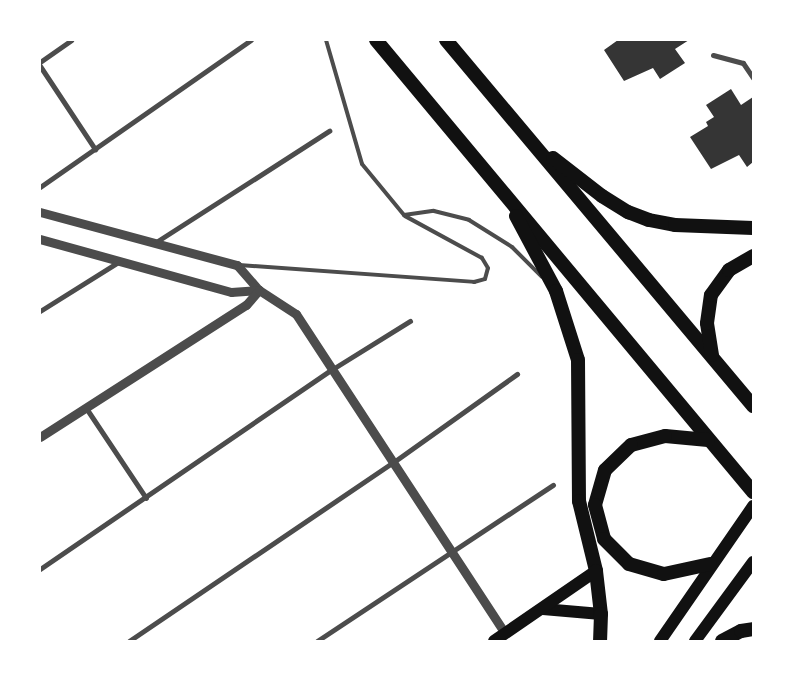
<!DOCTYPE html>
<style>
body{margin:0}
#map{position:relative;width:793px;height:681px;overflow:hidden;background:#fff;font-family:"Sofia Sans Condensed",sans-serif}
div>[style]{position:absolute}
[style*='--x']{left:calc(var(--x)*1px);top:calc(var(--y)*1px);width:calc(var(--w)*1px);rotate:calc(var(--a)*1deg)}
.building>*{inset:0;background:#353535}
.service>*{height:4px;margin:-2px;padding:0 2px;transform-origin:2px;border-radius:2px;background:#4c4c4c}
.minor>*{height:5px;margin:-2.5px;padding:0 2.5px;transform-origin:2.5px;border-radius:2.5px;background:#4c4c4c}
.tertiary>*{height:9px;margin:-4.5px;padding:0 4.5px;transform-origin:4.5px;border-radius:4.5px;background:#4c4c4c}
.primary>*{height:12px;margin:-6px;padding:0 6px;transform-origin:6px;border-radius:6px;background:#111}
.trunk>*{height:14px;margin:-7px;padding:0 7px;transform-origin:7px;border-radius:7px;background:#111}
span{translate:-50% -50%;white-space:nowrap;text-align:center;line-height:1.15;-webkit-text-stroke:4.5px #fff;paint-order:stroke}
.frame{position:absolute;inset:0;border:41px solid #fff;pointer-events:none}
</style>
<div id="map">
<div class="building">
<i style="clip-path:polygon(618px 40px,689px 40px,675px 49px,685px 63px,660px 79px,653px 68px,624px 81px,604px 50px)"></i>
<i style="clip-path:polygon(731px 89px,741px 105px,753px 97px,753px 162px,747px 167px,739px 155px,711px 169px,690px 137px,708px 126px,706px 122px,714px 117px,706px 105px)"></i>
</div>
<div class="service">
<i style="--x:326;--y:40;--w:129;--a:73.8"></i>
<i style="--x:362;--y:164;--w:66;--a:50.5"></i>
<i style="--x:404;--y:215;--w:30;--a:-8"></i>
<i style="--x:434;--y:211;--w:36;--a:14"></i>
<i style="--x:469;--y:220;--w:51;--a:32.1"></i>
<i style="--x:512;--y:247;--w:42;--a:45"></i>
<i style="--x:239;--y:265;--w:236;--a:4.1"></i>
<i style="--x:474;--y:282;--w:11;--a:-15"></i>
<i style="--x:485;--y:279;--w:11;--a:-75"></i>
<i style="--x:488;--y:268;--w:12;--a:-121"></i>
<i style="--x:482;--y:258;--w:88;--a:-151.4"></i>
</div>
<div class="minor">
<i style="--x:713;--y:55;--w:31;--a:15"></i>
<i style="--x:743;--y:63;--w:18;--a:56"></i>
<i style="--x:40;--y:62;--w:38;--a:-35"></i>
<i style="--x:40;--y:66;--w:100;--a:56.5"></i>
<i style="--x:40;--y:187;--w:257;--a:-34.9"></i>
<i style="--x:156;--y:242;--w:206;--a:-32.7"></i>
<i style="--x:40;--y:311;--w:94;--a:-32"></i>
<i style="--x:86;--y:408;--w:108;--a:56.3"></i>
<i style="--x:40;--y:569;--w:353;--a:-34.4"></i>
<i style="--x:331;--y:370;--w:93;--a:-31.8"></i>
<i style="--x:129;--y:641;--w:321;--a:-34.1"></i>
<i style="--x:395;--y:461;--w:150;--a:-35.5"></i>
<i style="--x:317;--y:641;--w:283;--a:-33.5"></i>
</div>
<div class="tertiary">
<i style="--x:40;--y:212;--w:204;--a:15.1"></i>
<i style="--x:237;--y:265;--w:33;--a:49"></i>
<i style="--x:259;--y:290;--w:28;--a:176"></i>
<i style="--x:231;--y:292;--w:198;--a:-164.5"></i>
<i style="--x:40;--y:437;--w:245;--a:-32.7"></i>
<i style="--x:246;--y:305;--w:20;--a:-49"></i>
<i style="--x:259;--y:290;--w:44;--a:33"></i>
<i style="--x:296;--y:314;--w:381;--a:56.8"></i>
</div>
<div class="primary">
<i style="--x:543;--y:609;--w:58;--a:4.9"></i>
<i style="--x:494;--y:641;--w:124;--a:-34.5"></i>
<i style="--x:660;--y:641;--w:164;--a:-55.4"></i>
<i style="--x:695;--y:641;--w:98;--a:-53.7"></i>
</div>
<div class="trunk">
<i style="--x:376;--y:40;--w:589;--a:50.17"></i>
<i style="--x:446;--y:40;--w:478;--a:50"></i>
<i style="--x:553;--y:158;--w:62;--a:37.8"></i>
<i style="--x:602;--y:196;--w:31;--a:32"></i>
<i style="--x:628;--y:212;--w:22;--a:21"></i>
<i style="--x:649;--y:220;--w:26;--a:11"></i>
<i style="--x:675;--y:225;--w:78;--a:2.2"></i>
<i style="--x:516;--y:216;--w:85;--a:61.9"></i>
<i style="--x:556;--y:291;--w:72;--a:72.3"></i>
<i style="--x:578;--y:360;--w:141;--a:89.6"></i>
<i style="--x:579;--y:501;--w:72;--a:76.3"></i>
<i style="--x:596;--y:571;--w:43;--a:83.4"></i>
<i style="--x:601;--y:614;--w:27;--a:92"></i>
<i style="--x:712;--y:355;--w:32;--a:-99"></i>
<i style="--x:707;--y:323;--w:28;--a:-82"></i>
<i style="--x:711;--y:295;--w:31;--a:-54"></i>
<i style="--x:729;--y:270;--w:28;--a:-30"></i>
<i style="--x:708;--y:440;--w:43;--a:-174.7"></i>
<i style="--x:665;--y:436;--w:35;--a:165"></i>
<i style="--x:631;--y:445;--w:36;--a:136"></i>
<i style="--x:605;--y:470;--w:36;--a:106"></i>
<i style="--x:595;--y:505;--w:35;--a:75"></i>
<i style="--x:604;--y:539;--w:35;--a:45"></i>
<i style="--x:629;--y:564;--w:36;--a:16"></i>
<i style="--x:664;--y:574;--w:47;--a:-12.3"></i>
<i style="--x:722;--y:641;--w:21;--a:-28"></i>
<i style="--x:741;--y:631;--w:12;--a:-9"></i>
</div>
<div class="frame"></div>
</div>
